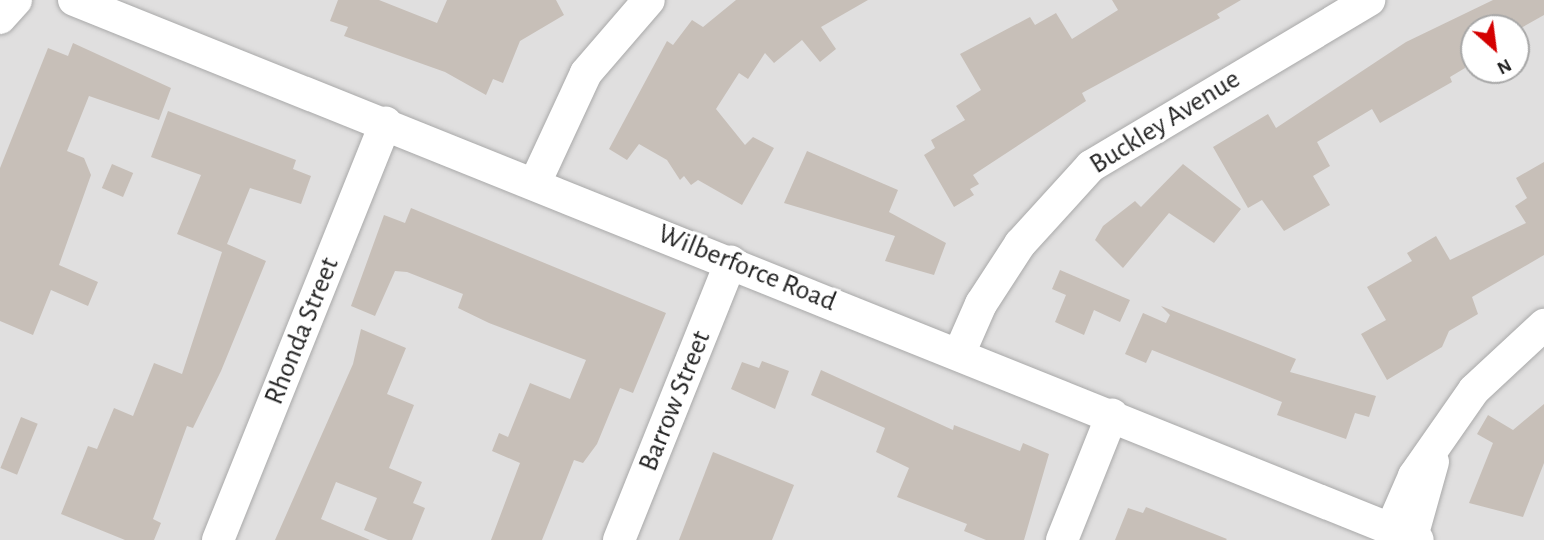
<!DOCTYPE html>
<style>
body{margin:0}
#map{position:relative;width:1544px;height:540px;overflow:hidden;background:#f2efe9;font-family:"Alegreya Sans",sans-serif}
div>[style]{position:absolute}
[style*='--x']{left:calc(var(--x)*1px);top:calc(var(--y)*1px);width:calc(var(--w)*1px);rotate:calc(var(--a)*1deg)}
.residential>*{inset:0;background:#e0dfdf}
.building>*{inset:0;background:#c7bfb8;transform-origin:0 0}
.roads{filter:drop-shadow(0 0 2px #a9a9a9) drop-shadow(0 0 2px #a9a9a9)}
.minor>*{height:32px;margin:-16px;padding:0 16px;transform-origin:16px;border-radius:16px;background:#fff}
span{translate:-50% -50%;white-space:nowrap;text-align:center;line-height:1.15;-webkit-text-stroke:6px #fff;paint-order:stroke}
.street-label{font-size:28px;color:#222}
.north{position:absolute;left:1460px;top:14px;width:70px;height:70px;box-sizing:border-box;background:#fff;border:2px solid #a7a7a7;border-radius:50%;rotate:152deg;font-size:19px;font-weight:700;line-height:28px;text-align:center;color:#222}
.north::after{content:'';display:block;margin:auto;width:24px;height:32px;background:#d40000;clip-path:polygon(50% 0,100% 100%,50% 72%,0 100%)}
</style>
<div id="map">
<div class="residential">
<i style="clip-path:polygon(evenodd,0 0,1544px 0,1544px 540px,0 540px,0 0,1474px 28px,1516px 28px,1516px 70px,1474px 70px,1474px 28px)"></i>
</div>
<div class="building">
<i style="clip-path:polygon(338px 0,379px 0,437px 23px,447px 0,556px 0,564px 15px,520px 41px,503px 83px,493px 79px,486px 95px,445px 72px,344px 36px,348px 27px,330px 21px)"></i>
<i style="clip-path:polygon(736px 0,868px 0,821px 27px,836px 49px,820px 62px,802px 40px,774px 63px,765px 53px,748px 79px,739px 73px,716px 109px,745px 145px,753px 137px,774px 148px,742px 205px,698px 180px,691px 185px,684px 176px,680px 180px,667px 160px,639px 144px,627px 160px,609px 149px,667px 41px,673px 45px,692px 20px,703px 27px)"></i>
<i style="clip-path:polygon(1112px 0,1241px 0,1217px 14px,1220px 18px,1082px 93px,1086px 101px,973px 175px,979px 184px,970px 189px,974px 195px,954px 207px,924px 155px,935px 148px,931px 140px,965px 120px,956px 106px,981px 90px,960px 54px,1030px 17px,1035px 25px,1056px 13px,1072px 39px,1118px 10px)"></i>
<i style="clip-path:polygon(1493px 0,1544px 0,1544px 15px,1521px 28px,1474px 28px,1474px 47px,1465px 53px,1465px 68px,1450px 77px,1452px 82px,1380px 123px,1372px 109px,1317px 142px,1330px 166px,1313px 176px,1330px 205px,1284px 231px,1262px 200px,1248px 208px,1213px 147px,1268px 114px,1276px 128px,1406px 42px)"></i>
<i style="clip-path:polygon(73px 43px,171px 88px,159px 120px,89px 96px,67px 151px,84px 158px,91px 175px,59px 265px,98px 282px,88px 306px,51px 290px,33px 335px,0 321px,0 168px,48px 48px,68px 56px)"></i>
<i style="clip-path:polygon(168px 111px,296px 160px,293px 169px,311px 176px,301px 204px,250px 188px,227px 244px,266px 261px,221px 371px,193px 428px,187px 426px,153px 519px,161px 523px,154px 540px,125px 540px,61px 514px,88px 446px,97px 449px,114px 408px,133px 416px,154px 363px,182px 374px,222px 252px,177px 234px,201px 175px,151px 157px)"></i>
<i style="clip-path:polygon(807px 151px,898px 190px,889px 212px,946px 243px,934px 275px,885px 261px,895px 236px,784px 203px)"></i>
<i style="clip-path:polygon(1544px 162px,1544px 255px,1472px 297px,1478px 314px,1449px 331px,1442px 347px,1387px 380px,1361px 334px,1386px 320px,1367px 287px,1412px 261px,1407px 253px,1436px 236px,1450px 260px,1526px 223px,1515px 206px,1527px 198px,1516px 178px)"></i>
<i style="left:112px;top:164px;width:23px;height:26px;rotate:23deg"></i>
<i style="clip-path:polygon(1183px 164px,1241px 209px,1214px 243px,1169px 213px,1123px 268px,1095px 240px,1103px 226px,1135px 201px,1141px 207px)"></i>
<i style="clip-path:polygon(411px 208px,666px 313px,633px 393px,620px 388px,597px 444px,583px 463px,574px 460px,542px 540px,491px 540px,520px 463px,492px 451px,499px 433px,508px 437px,530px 383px,570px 399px,586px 360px,489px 323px,458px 308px,463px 294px,407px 272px,395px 271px,375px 316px,351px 306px,384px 215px,405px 223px)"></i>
<i style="clip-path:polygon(1060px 270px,1130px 300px,1120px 322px,1094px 310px,1084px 335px,1055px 322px,1066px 295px,1052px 289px)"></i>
<i style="clip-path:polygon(1161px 306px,1296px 359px,1290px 372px,1376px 396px,1369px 417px,1355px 413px,1346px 439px,1277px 415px,1282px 402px,1152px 350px,1146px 363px,1125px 354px,1143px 313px,1166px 323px,1170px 315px)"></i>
<i style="clip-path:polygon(361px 329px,406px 348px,387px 394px,414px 405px,389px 468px,422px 482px,413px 503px,425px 508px,412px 540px,388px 540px,364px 530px,377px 498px,336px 482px,321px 519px,370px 540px,275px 540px,353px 364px)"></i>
<i style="clip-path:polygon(762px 361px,789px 371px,775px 409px,731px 389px,742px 362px,759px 368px)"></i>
<i style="clip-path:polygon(821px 370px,953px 430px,954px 425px,1020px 451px,1023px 443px,1049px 454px,1024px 540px,986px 540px,964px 531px,967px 524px,897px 497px,909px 468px,876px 452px,885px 428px,811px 395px)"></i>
<i style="clip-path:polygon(1544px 404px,1544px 463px,1523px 517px,1469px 503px,1493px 443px,1477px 434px,1488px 415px,1513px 430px)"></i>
<i style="left:21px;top:417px;width:18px;height:55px;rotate:22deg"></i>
<i style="clip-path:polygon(713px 452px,794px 485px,772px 540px,679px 540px)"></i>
<i style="clip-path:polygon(1146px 507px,1227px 539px,1226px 540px,1115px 540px,1128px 508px,1143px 513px)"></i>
</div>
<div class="roads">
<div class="minor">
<i style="--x:74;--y:0;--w:1448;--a:21.89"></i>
<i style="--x:0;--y:18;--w:24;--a:-48"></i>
<i style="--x:535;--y:183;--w:121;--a:-65.1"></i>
<i style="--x:586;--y:73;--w:96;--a:-49.2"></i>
<i style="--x:959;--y:354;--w:55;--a:-66.3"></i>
<i style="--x:981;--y:304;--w:72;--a:-57"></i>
<i style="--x:1020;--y:244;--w:105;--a:-47.7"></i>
<i style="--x:1091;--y:166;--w:324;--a:-30.8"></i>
<i style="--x:1391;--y:529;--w:58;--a:-66.5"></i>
<i style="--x:1414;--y:476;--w:105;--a:-55.1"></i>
<i style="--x:1474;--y:390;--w:96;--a:-42.9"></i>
<i style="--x:1412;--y:537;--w:78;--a:-74.4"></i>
<i style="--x:218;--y:540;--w:450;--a:-68.1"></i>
<i style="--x:619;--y:540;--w:300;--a:-68.1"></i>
<i style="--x:1062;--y:540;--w:135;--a:-68.2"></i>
</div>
</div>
<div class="street-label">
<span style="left:1165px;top:122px;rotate:-32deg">Buckley Avenue</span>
<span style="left:747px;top:268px;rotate:22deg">Wilberforce Road</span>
<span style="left:302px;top:331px;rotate:-68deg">Rhonda Street</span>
<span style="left:675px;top:401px;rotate:-68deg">Barrow Street</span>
</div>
<div class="north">N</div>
</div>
